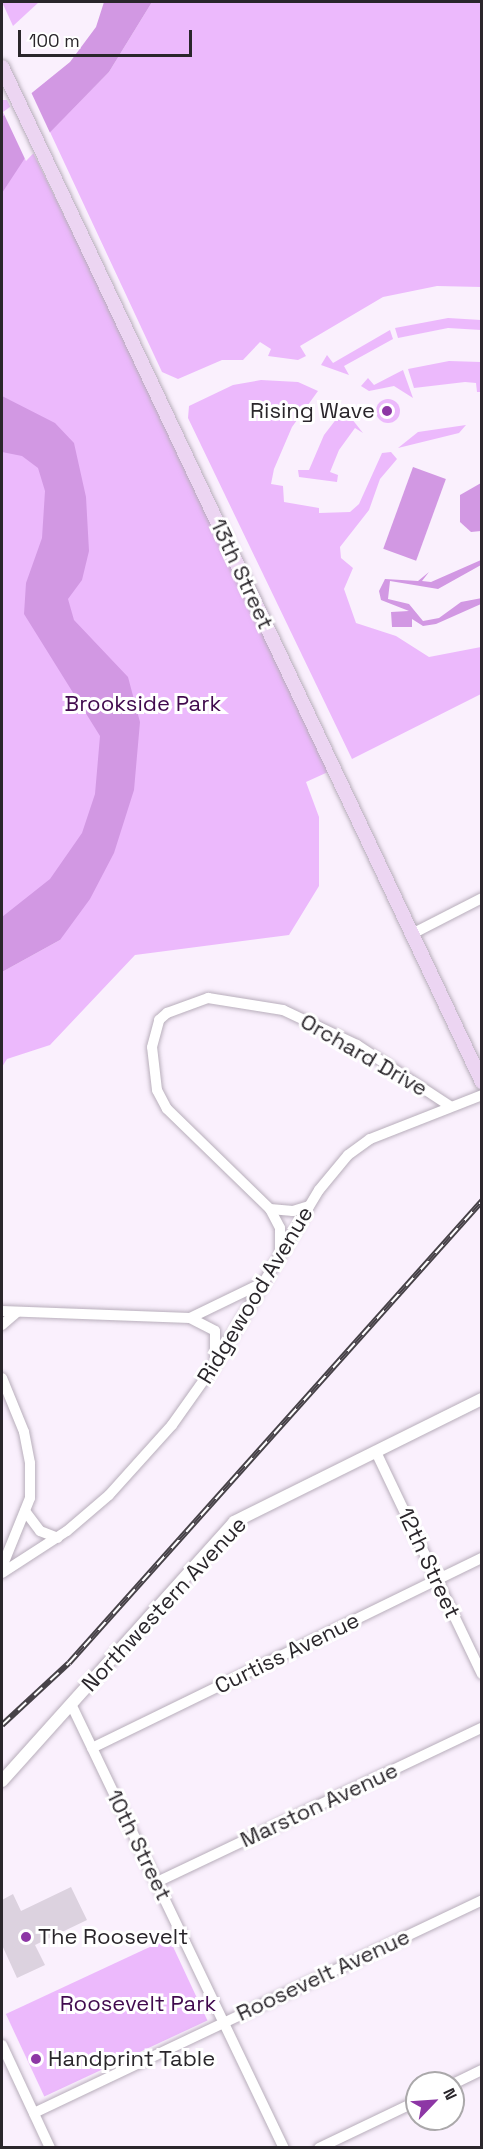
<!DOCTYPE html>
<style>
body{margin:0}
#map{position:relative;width:483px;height:2149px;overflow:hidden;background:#faf0fd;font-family:"Space Grotesk",sans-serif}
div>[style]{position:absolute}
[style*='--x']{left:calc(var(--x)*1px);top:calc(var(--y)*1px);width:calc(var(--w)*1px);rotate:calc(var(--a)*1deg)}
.green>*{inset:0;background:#ecb9fc;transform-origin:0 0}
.round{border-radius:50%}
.water>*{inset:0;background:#d298e3;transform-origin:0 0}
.pier>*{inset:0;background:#faf0fd}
.building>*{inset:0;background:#dcd2df}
.roads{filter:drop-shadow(0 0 2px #b8aebb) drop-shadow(0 0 2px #b8aebb)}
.minor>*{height:10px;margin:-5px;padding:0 5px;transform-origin:5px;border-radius:5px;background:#fff}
.tertiary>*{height:12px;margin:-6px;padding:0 6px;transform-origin:6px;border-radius:6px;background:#fff}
.secondary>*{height:14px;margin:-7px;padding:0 7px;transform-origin:7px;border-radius:7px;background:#ecd5f2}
.rail>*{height:6px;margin-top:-3px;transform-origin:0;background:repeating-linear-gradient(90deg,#fff 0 11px,#474248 0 22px);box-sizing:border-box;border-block:2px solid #474248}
.dots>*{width:16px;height:16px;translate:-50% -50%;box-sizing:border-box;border:3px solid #fff;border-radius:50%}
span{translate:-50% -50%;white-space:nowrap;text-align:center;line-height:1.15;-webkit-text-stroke:6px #fff;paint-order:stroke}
.poi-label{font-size:22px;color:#2a262b}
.right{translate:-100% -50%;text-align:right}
.left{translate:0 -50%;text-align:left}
.street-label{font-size:22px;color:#2a262b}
.park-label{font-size:22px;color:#410a4e}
.frame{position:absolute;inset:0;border:3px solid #2a262b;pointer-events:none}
.north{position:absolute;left:405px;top:2071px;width:60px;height:60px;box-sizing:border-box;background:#fff;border:2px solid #aaa8aa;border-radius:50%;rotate:65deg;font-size:16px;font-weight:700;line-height:24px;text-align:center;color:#2a262b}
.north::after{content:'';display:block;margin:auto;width:21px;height:27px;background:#8d37a5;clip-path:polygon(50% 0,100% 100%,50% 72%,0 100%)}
.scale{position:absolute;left:18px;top:30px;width:174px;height:27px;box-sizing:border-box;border:3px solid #2a262b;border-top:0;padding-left:8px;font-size:18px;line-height:21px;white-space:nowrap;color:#2a262b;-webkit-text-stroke:4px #fff;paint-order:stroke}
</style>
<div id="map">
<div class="green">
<i style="clip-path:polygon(2px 2px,39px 2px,13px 26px)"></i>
<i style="clip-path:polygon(152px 2px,481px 2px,481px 287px,437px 286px,383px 297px,300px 346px,306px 356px,298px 360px,268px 356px,271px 349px,260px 342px,243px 360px,222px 360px,178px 379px,162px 372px,50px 132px,109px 72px)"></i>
<i style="clip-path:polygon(2px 100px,7px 100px,164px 418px,328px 772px,306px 782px,319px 817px,319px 886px,289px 935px,135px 955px,50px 1045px,7px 1059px,2px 1067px,2px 972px,60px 940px,2px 930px)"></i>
<i style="clip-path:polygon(448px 318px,481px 320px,481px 330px,448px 328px,398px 338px,395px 328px)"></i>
<i style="clip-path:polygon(390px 330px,393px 339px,344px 366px,349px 375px,321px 365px,327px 355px,333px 363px)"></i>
<i style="clip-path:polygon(449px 361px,481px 362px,481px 392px,477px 392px,476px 383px,465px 382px,414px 388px,408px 369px)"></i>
<i style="clip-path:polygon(403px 370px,413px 398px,394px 386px,369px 391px,361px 386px,368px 378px,374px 385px)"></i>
<i style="clip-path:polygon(261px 380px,298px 382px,318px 391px,292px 427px,274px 469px,271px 484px,283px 486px,284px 502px,319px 508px,319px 513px,350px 512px,359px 504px,382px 453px,391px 452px,397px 459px,380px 479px,369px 510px,340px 547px,341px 558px,353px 568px,344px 589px,356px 623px,396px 636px,429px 657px,481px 647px,481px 694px,352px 759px,188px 418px,189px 406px,233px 385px)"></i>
<i class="round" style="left:376px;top:399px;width:24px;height:24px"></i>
<i style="clip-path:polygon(344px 409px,363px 433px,355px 428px,339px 450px,330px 472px,338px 475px,337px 482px,299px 477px,298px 470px,309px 470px,324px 435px)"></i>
<i style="clip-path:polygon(466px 425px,459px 433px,398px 448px,418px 432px)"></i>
<i style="left:169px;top:1938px;width:91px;height:180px;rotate:65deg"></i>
</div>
<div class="water">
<i style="clip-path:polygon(104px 2px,152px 2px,109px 72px,25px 158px,2px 193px,2px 117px,70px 62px,96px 27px)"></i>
<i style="clip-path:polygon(2px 396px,55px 423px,74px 443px,86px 497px,89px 551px,82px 580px,68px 599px,74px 620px,128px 677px,140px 722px,134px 790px,114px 853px,90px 899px,60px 940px,2px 972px,2px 917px,50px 879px,82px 833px,95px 794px,100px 736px,24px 614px,26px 583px,42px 538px,45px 491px,38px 468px,22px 456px,2px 452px)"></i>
<i style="left:413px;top:467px;width:35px;height:87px;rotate:20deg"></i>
<i style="clip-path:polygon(481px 483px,481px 531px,471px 532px,460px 522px,460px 495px)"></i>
<i style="clip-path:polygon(481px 560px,481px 565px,438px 589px,390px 581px,388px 599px,409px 604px,423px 621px,439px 618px,461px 602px,482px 598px,481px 604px,436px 624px,423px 626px,412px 619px,412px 627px,392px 627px,391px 612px,409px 611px,381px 600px,379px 591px,385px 579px,418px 581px,429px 572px,422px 581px,431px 582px)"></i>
</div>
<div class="pier">
<i style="clip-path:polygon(31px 92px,51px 135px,26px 161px,3px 112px)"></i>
</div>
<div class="building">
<i style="clip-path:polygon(71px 1887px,87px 1920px,35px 1945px,45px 1965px,17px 1978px,2px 1945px,2px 1900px,13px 1894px,21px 1911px)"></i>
</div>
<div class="roads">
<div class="minor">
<i style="--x:412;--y:934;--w:79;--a:-27.2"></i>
<i style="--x:309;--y:1206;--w:17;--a:163"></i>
<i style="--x:293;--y:1211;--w:23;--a:-175"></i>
<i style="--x:270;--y:1209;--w:144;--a:-135.8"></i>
<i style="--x:167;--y:1109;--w:21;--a:-118"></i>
<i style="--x:157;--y:1090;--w:43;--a:-96.6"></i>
<i style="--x:152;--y:1047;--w:28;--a:-75"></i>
<i style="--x:159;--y:1020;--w:11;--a:-41"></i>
<i style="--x:167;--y:1013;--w:44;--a:-20.1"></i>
<i style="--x:208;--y:998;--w:76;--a:9.1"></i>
<i style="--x:283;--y:1010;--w:82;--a:25.3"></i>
<i style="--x:357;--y:1045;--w:111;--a:33.3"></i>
<i style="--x:270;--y:1209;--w:21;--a:62"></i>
<i style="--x:280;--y:1228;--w:23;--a:90"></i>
<i style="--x:2;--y:1311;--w:188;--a:2.1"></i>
<i style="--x:190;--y:1318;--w:78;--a:-25.9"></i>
<i style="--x:190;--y:1318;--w:28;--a:27"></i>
<i style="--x:215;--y:1331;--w:26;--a:90"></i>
<i style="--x:2;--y:1325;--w:20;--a:-41"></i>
<i style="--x:2;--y:1378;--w:58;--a:67.8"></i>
<i style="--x:24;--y:1432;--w:32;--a:79"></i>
<i style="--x:30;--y:1463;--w:35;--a:90"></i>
<i style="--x:30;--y:1498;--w:74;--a:112.1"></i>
<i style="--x:376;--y:1452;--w:246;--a:64.5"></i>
<i style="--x:25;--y:1511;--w:25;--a:53"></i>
<i style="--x:40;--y:1531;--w:19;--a:21"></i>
<i style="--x:2;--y:1573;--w:77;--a:-32.9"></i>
<i style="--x:67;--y:1531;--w:55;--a:-40.6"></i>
<i style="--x:109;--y:1495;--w:94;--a:-48"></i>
<i style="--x:172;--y:1425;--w:71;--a:-54.7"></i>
<i style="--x:213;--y:1367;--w:206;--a:-59.1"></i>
<i style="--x:319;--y:1190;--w:45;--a:-50.4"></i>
<i style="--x:348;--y:1155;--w:27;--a:-36"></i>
<i style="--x:370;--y:1139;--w:120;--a:-21.4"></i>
<i style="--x:71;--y:1704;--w:492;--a:64.4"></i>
<i style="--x:92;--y:1748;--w:434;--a:-26"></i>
<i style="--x:157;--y:1882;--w:360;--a:-25.4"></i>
<i style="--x:2;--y:2045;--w:114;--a:65"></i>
<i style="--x:453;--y:2084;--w:32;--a:-26"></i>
<i style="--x:34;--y:2113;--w:496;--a:-25.4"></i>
<i style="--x:319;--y:2148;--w:109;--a:-25.6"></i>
</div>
<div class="tertiary">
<i style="--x:2;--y:1781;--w:348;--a:-48.1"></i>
<i style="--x:234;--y:1522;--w:277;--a:-26.4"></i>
</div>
<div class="secondary">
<i style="--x:2;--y:67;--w:1123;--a:64.69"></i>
</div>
</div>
<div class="rail">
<i style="--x:2;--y:1725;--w:91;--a:-42.8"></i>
<i style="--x:69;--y:1663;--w:620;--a:-48.21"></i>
</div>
<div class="dots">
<i style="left:387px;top:411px;background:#8d37a5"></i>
<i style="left:26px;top:1937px;background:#8d37a5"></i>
<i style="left:36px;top:2059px;background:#8d37a5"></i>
</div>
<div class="poi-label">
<span class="right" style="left:375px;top:411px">Rising Wave</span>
<span class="left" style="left:38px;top:1937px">The Roosevelt</span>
<span class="left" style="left:48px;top:2059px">Handprint Table</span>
</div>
<div class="street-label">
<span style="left:242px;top:574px;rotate:65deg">13th Street</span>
<span style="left:364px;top:1055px;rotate:30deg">Orchard Drive</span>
<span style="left:255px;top:1295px;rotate:-59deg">Ridgewood Avenue</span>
<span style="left:429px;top:1563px;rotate:65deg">12th Street</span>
<span style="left:164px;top:1604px;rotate:-47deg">Northwestern Avenue</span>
<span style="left:287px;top:1653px;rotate:-26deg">Curtiss Avenue</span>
<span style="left:319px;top:1805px;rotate:-25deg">Marston Avenue</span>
<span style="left:139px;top:1845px;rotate:64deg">10th Street</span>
<span style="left:323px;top:1975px;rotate:-25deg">Roosevelt Avenue</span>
</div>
<div class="park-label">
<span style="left:143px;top:704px">Brookside Park</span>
<span style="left:138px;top:2004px">Roosevelt Park</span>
</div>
<div class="frame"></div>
<div class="north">N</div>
<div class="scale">100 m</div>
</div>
